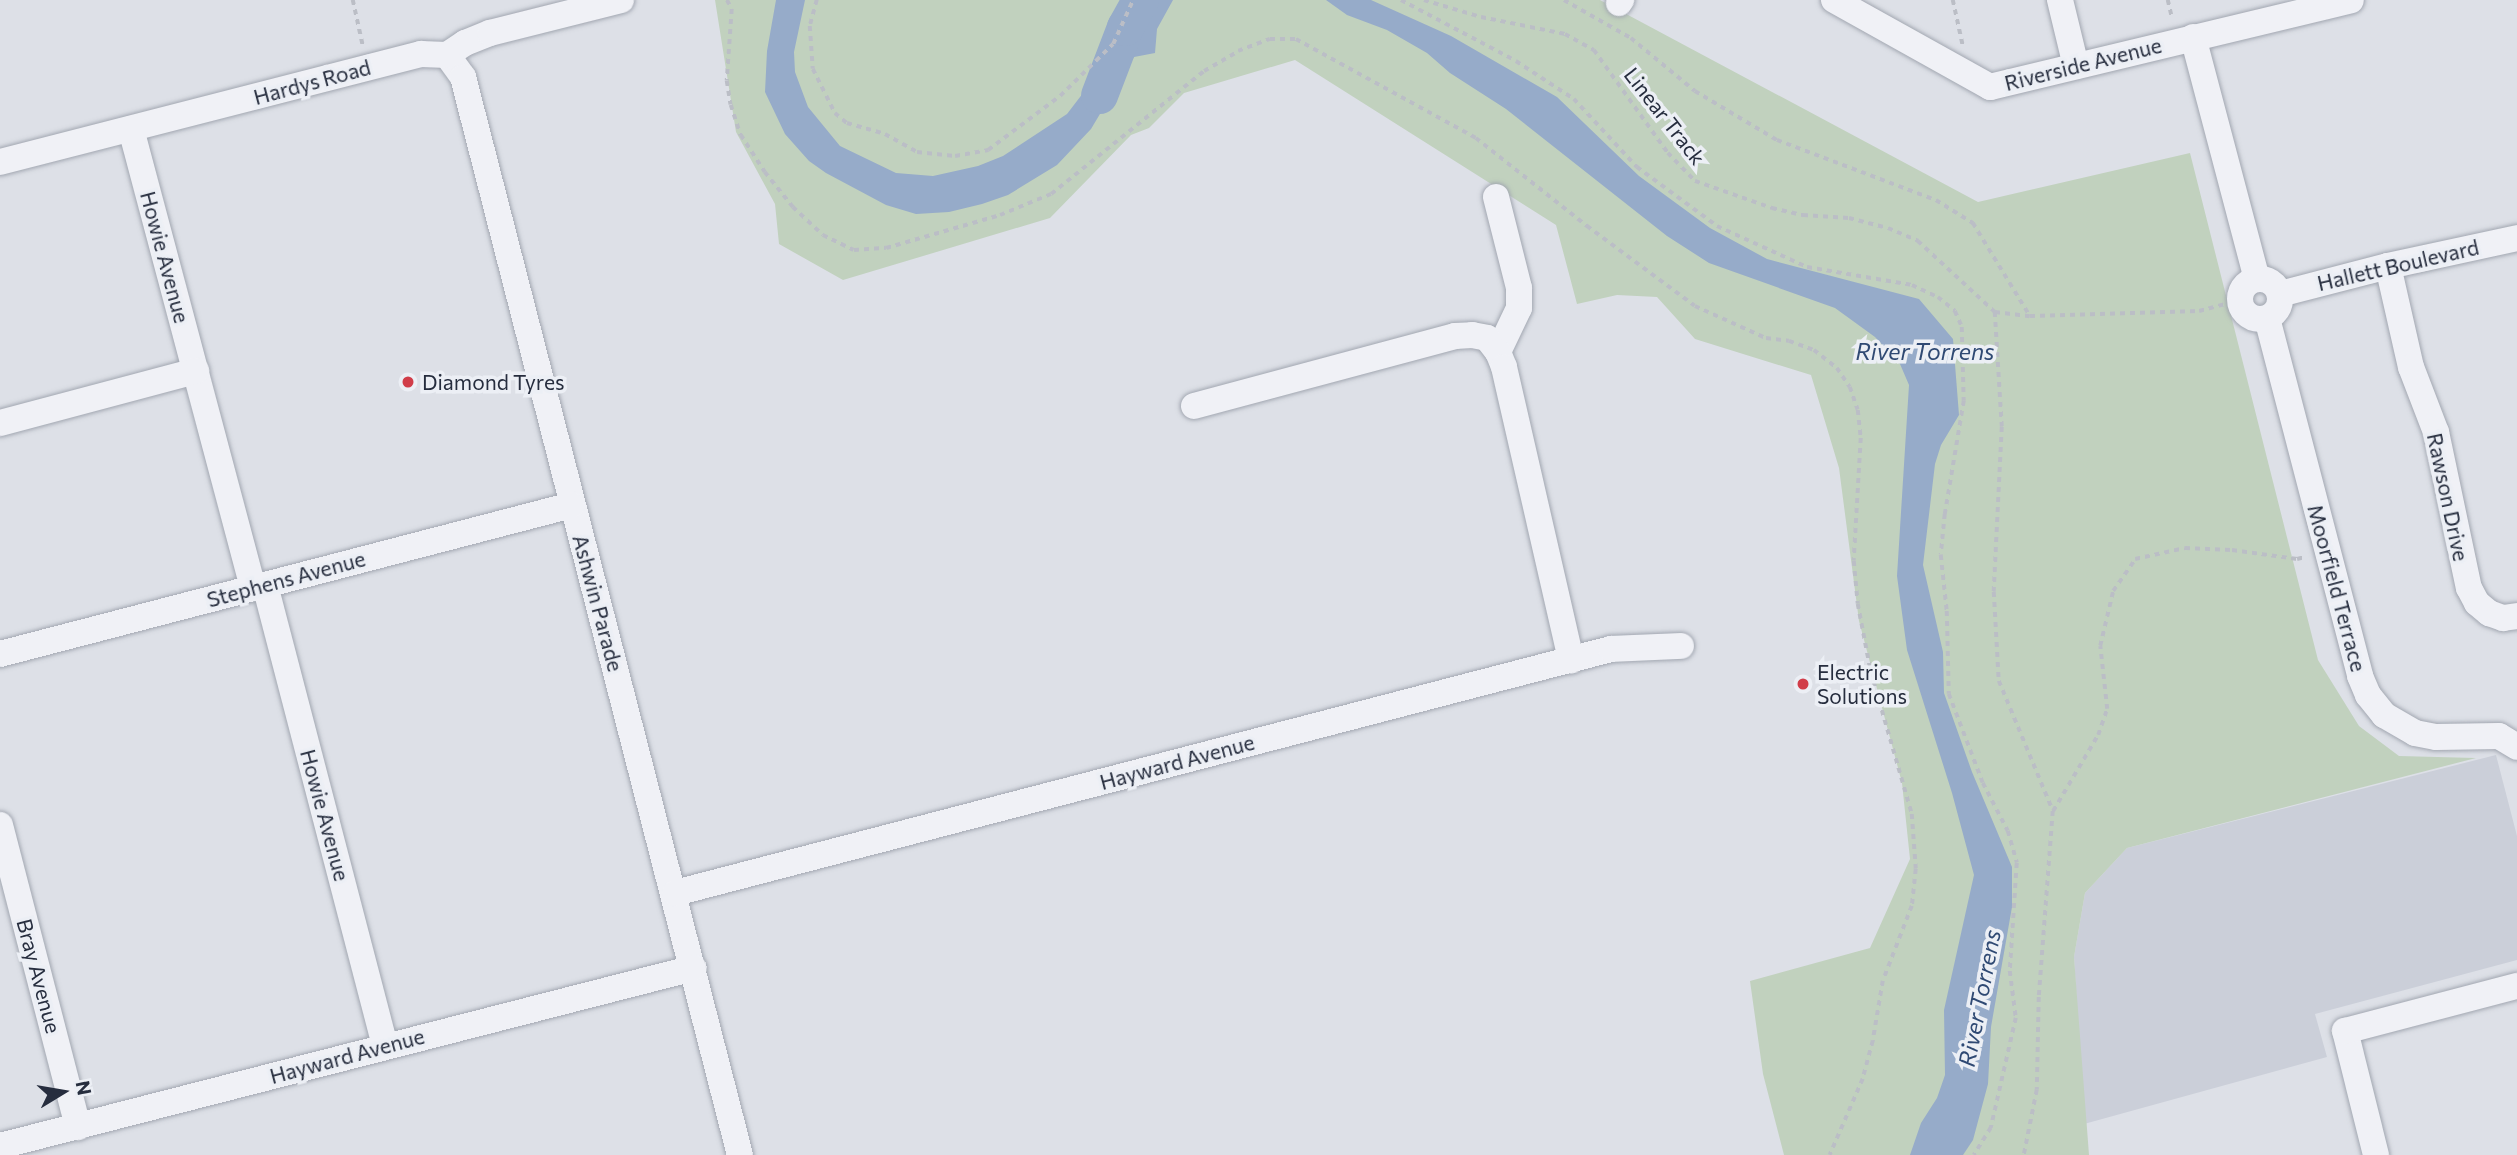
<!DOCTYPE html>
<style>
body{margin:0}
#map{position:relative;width:2517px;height:1155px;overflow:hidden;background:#dde0e7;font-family:Commissioner,sans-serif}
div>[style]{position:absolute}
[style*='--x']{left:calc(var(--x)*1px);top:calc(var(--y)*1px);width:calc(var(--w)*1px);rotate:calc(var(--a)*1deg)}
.built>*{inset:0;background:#cbcfd9}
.green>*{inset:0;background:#c1d1be}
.water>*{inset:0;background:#96abc9}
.river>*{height:37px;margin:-18.5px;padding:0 18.5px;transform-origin:18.5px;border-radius:18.5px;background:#96abc9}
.path>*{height:3.5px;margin-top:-1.75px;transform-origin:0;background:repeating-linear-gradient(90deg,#bbbec6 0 5px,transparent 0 10px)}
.roads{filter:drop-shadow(0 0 2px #a2a7b1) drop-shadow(0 0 2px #a2a7b1)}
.minor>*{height:26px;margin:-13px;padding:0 13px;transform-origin:13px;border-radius:13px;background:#f0f1f6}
.minor>.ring{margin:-13px;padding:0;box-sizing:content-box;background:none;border:26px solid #f0f1f6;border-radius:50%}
.dots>*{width:19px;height:19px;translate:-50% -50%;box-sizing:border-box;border:4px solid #eceff5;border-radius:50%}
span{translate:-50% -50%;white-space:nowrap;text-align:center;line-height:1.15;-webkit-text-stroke:7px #eceff5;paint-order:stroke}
.street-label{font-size:21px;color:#262d3e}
.poi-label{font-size:21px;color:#262d3e}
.left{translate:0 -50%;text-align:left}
.water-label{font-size:23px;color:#2f4973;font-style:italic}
.north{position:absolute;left:28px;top:1057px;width:70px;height:70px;-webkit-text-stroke:5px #eceff5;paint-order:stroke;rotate:79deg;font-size:19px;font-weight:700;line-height:28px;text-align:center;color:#262d3e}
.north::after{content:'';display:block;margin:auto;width:24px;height:32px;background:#262d3e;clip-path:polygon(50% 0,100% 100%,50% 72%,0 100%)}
</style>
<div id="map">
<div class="built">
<i style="clip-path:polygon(2496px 755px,2517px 836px,2517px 960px,2315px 1014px,2327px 1057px,2084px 1124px,2074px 957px,2085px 893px,2127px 848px)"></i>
</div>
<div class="green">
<i style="clip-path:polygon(715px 0,1600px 0,1978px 202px,2190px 153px,2318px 660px,2359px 726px,2399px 756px,2476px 758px,2127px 848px,2085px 893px,2074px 957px,2089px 1155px,1784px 1155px,1763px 1074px,1750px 981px,1870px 948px,1910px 859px,1902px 783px,1859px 621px,1839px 468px,1811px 375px,1695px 339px,1657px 297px,1617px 295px,1577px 304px,1556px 225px,1295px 60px,1184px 93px,1149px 128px,1131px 135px,1050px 218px,843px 280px,779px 244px,775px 204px,736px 132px)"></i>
</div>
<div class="water">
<i style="clip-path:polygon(776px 0,805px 0,794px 52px,795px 72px,808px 107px,840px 146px,896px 173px,933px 176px,978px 166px,1003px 156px,1067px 114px,1126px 37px,1146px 0,1173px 0,1157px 29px,1155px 53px,1134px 57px,1091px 129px,1057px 165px,1008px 195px,982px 204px,949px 212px,916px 214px,886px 205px,826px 173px,809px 161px,785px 134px,765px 92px,767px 51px)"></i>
<i style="clip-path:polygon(1326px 0,1371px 0,1451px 36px,1557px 97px,1639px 176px,1710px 228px,1767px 259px,1919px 299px,1953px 339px,1959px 415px,1941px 445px,1935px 464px,1923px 565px,1943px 652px,1944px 693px,1972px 772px,2012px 867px,2012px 907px,1991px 1027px,1988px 1084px,1973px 1140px,1963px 1155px,1910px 1155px,1921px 1123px,1937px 1098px,1945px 1075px,1944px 1010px,1974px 875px,1952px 793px,1907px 650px,1897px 576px,1909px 385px,1900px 364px,1875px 337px,1835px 308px,1709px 263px,1667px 236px,1506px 109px,1450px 73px,1427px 53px,1387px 30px,1347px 15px)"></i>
</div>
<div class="river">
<i style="--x:1099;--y:95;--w:73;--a:-69.1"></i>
<i style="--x:1125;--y:27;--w:31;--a:-61"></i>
</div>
<div class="path">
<i style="--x:353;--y:0;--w:47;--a:77.7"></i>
<i style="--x:727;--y:0;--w:10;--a:61"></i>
<i style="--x:732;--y:9;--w:72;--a:94"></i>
<i style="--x:727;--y:81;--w:24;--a:81"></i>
<i style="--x:731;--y:105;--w:32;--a:72"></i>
<i style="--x:741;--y:135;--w:44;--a:57"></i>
<i style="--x:765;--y:172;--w:45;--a:51.3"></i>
<i style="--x:793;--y:207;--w:41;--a:43"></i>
<i style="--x:823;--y:235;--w:34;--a:26"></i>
<i style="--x:854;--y:250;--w:32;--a:-4"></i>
<i style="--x:886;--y:248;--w:119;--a:-16.1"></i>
<i style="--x:1000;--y:215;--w:55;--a:-22.4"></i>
<i style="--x:1051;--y:194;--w:196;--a:-38.8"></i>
<i style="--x:1204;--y:71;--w:39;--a:-30"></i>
<i style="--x:1238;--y:51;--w:34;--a:-21"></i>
<i style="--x:1270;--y:39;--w:26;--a:0"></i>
<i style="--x:1296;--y:39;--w:205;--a:28.8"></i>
<i style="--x:1476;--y:138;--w:142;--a:38.4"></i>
<i style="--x:1587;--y:226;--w:134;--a:36.5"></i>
<i style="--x:1695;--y:306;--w:78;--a:24.3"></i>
<i style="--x:1766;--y:338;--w:23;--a:7"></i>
<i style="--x:1789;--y:341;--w:27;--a:20"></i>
<i style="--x:1814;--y:350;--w:29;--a:38"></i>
<i style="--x:1837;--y:368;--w:23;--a:56"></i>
<i style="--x:1850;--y:387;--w:24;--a:71"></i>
<i style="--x:1858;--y:410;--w:28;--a:84"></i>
<i style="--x:1861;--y:438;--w:123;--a:93.3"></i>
<i style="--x:1854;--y:561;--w:43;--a:84.7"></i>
<i style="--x:1858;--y:604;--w:69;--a:79.2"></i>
<i style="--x:1871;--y:672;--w:148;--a:73.9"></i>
<i style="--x:1912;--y:814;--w:55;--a:85.8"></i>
<i style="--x:1916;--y:869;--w:37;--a:96"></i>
<i style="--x:1912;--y:906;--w:80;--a:111.1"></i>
<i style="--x:1883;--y:981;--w:61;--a:99.5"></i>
<i style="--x:1873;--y:1041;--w:39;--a:105"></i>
<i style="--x:1863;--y:1079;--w:83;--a:113.5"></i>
<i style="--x:817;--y:0;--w:27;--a:105"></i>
<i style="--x:810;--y:26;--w:43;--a:86"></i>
<i style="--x:813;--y:69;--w:49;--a:63.4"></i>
<i style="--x:835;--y:113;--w:16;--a:40"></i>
<i style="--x:847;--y:123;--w:40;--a:16"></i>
<i style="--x:885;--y:134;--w:37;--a:29"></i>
<i style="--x:917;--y:152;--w:38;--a:6"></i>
<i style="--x:955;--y:156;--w:34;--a:-10"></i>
<i style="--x:988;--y:150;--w:90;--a:-36.9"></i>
<i style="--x:1060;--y:96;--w:74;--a:-44.5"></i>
<i style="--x:1113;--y:44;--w:48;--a:-65.6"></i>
<i style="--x:1401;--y:0;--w:130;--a:27.9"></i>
<i style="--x:1516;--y:61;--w:69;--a:33.2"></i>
<i style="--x:1574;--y:99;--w:93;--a:47.2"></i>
<i style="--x:1637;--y:167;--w:99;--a:36.4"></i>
<i style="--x:1717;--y:226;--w:99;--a:24.5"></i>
<i style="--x:1807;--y:267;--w:107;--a:9.7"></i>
<i style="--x:1912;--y:285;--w:29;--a:25"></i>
<i style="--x:1938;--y:297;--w:22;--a:39"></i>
<i style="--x:1955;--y:311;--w:17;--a:66"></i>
<i style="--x:1962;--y:327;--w:74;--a:88.5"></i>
<i style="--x:1964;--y:401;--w:115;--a:99.5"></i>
<i style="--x:1945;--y:514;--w:41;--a:95.6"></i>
<i style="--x:1941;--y:555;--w:56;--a:83.9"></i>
<i style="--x:1947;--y:611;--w:83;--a:88.6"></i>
<i style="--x:1949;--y:694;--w:95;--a:69.1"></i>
<i style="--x:1983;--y:783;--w:54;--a:62.5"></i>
<i style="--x:2008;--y:831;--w:33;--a:74"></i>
<i style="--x:2017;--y:863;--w:108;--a:93.7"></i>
<i style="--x:2010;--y:971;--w:47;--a:82.7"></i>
<i style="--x:2016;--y:1018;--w:113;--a:102.8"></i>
<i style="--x:1991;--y:1128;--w:32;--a:122"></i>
<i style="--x:1424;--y:0;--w:59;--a:16.6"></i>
<i style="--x:1481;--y:17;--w:86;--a:11.4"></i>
<i style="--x:1565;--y:34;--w:33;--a:29"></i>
<i style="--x:1594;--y:50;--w:127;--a:54.3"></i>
<i style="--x:1668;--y:153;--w:39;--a:46"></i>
<i style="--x:1695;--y:181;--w:82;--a:19.3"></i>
<i style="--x:1772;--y:208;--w:32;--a:13"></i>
<i style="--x:1803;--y:215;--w:46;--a:3.7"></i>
<i style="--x:1849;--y:218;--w:40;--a:14.4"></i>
<i style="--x:1888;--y:228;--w:33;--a:23"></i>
<i style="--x:1918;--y:241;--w:105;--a:42.7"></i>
<i style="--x:1995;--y:312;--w:35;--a:7"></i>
<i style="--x:2030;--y:316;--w:169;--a:-1.7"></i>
<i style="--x:2199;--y:311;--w:42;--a:-15"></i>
<i style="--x:1564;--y:0;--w:77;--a:29.6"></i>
<i style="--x:1631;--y:38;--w:83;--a:39.6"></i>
<i style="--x:1695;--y:91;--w:96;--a:30.9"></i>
<i style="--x:1777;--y:140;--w:170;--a:20.7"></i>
<i style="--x:1936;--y:200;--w:44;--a:31.9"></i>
<i style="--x:1973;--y:223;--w:109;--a:58.5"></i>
<i style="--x:1953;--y:0;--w:47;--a:77.7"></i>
<i style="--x:2168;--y:0;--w:18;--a:77"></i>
<i style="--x:1995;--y:312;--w:115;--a:86.5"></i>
<i style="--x:2002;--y:427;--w:165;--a:92.8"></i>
<i style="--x:1994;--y:592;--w:89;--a:86.8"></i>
<i style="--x:1999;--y:681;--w:141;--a:67.4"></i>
<i style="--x:2053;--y:811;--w:187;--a:94.3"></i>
<i style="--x:2039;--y:997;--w:93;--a:91.2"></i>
<i style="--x:2037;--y:1090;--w:66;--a:101.3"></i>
<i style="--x:2053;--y:811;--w:88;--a:-59.4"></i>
<i style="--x:2098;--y:735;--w:28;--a:-71"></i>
<i style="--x:2107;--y:709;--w:63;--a:-96.3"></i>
<i style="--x:2100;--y:646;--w:57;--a:-76.7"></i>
<i style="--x:2113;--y:591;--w:39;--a:-55"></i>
<i style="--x:2135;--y:559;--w:51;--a:-12.4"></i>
<i style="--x:2185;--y:548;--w:47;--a:2.4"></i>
<i style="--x:2232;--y:550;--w:66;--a:7.9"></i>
<i style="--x:2297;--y:559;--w:8;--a:-14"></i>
</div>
<div class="roads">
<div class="minor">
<i style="--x:1834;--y:0;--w:179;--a:29.1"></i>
<i style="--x:1990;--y:87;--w:371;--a:-13.5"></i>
<i style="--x:2060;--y:0;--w:68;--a:76.4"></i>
<i style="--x:1619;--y:3;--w:4;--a:-56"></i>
<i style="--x:2193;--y:37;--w:250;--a:75.2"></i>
<i style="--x:447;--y:55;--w:27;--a:54"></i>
<i style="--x:463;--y:77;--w:1113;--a:75.59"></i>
<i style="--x:131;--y:129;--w:475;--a:75.1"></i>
<i style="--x:0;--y:162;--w:435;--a:-14.4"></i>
<i style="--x:421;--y:54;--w:26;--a:2"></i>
<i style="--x:447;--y:55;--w:22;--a:-34"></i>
<i style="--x:465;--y:43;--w:27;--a:-22"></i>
<i style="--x:490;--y:33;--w:135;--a:-14.1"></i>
<i style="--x:1496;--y:197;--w:94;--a:75.8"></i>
<i style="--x:1519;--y:288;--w:20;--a:90"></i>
<i style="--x:1519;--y:308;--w:49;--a:115.5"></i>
<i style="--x:2388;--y:266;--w:104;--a:77.2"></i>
<i style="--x:2411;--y:367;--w:70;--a:69"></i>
<i style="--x:2436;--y:432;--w:159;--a:78.1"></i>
<i style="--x:2469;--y:588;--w:17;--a:62"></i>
<i style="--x:2477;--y:603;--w:16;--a:40"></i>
<i style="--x:2489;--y:613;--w:15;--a:20"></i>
<i style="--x:2503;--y:618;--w:14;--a:-8"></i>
<i class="ring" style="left:2240px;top:279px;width:14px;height:14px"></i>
<i style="--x:2280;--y:294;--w:112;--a:-14.5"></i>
<i style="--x:2388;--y:266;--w:132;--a:-12.2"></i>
<i style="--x:2267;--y:318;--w:370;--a:75.4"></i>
<i style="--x:2360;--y:676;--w:21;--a:67"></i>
<i style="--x:2368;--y:695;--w:26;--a:51"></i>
<i style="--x:2384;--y:715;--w:36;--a:30"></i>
<i style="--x:2415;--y:733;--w:21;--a:11"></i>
<i style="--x:2436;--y:737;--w:63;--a:-0.9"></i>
<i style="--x:2499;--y:736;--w:21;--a:31"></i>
<i style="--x:1194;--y:406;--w:270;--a:-15"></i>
<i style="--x:1455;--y:336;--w:17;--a:-3"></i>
<i style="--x:1472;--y:335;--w:15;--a:11"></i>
<i style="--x:1487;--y:338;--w:18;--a:52"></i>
<i style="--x:1498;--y:352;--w:16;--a:68"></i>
<i style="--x:1504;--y:367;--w:301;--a:77.1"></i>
<i style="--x:0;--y:423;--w:203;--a:-14.9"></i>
<i style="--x:265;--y:585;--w:476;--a:75.4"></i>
<i style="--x:0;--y:654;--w:591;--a:-14.6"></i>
<i style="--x:0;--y:825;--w:312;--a:75.5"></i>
<i style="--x:675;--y:893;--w:967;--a:-14.61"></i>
<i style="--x:1611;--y:649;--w:70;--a:-2.5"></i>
<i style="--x:0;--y:1146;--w:716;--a:-14.39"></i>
<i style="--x:2376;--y:1155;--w:128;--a:-104"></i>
<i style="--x:2345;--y:1031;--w:178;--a:-14.7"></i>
</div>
</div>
<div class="dots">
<i style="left:408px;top:382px;background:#d13d49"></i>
<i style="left:1803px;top:684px;background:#d13d49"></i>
</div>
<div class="street-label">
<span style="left:2083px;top:64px;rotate:-14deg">Riverside Avenue</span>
<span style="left:312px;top:82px;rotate:-15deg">Hardys Road</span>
<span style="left:1665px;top:116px;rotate:52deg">Linear Track</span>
<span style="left:165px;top:257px;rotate:75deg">Howie Avenue</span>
<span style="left:2398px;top:265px;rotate:-13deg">Hallett Boulevard</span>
<span style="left:2448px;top:497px;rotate:78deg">Rawson Drive</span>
<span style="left:286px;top:579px;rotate:-15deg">Stephens Avenue</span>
<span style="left:2337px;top:588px;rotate:75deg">Moorfield Terrace</span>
<span style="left:598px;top:603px;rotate:75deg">Ashwin Parade</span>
<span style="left:1177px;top:762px;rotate:-15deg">Hayward Avenue</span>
<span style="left:325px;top:815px;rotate:75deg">Howie Avenue</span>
<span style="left:39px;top:976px;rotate:75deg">Bray Avenue</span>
<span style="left:347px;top:1056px;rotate:-15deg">Hayward Avenue</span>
</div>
<div class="poi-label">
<span class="left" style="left:422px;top:382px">Diamond Tyres</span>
<span class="left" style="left:1817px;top:684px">Electric<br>Solutions</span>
</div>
<div class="water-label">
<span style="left:1925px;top:351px">River Torrens</span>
<span style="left:1979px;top:998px;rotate:-79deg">River Torrens</span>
</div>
<div class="north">N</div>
</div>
